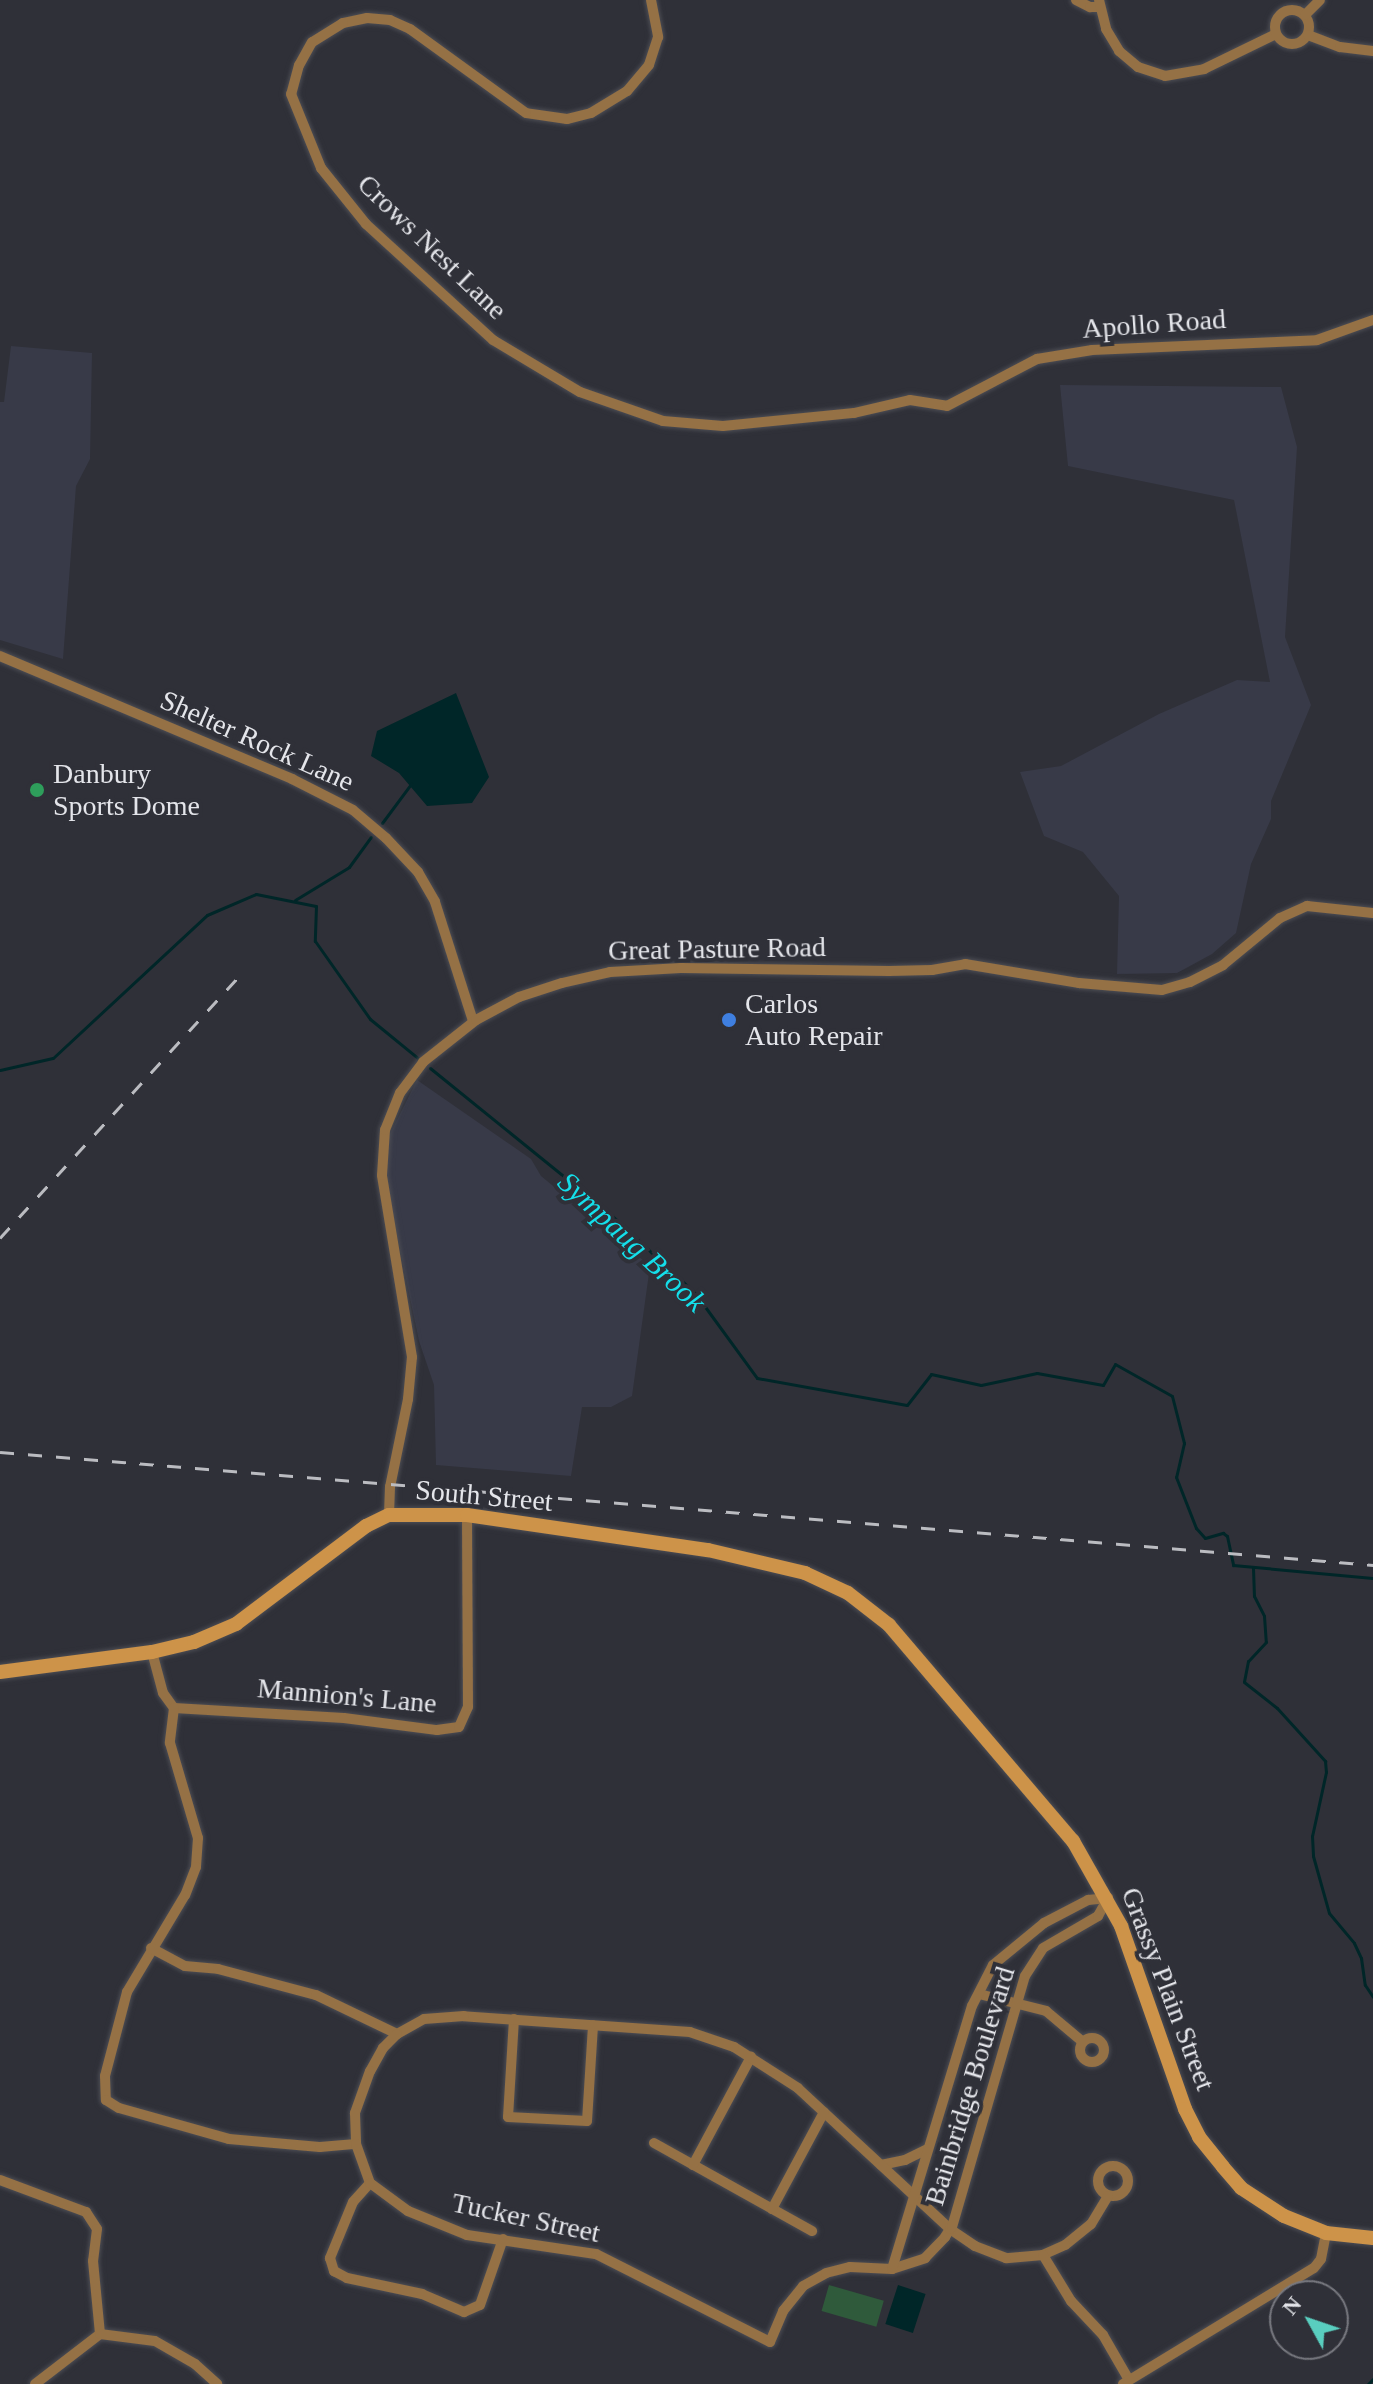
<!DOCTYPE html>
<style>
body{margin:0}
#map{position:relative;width:1373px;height:2384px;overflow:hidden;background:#2f3038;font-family:Georgia,serif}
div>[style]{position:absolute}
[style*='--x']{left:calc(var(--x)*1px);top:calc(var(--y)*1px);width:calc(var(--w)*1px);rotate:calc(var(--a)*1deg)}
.built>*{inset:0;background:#383a48}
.green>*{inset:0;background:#2f5a3b;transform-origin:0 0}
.water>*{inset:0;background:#002628;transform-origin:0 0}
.stream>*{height:3px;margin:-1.5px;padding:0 1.5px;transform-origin:1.5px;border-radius:1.5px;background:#002628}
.roads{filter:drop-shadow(0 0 2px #4c4d54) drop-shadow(0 0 2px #4c4d54)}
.street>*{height:10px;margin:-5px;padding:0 5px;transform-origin:5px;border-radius:5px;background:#957145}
.street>.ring{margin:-5px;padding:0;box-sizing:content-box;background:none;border:10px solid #957145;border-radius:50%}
.secondary>*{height:14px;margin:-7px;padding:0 7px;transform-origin:7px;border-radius:7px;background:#cd9349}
.rail>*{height:3px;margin-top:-1.5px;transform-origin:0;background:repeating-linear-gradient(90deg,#bbbcc1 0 14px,transparent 0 28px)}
.dots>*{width:22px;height:22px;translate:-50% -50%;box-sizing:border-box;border:4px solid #2f3038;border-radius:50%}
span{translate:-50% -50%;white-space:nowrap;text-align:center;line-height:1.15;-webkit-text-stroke:8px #2f3038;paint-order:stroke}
.street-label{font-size:28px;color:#e4e5ea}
.poi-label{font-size:28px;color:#e4e5ea}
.left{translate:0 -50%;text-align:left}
.water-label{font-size:30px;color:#14dfea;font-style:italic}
.north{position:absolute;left:1269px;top:2280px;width:80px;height:80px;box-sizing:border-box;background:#2f3038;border:2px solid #77787f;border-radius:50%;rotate:310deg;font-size:22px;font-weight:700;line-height:32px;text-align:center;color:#e4e5ea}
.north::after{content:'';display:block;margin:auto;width:28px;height:36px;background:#59cebf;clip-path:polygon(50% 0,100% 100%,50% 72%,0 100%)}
</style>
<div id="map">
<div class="built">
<i style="clip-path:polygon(11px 346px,92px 353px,90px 459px,76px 486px,63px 659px,0 640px,0 402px,4px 402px)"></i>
<i style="clip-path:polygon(1060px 385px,1281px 387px,1297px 447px,1285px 637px,1311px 705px,1271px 801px,1271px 819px,1251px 864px,1236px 933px,1212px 954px,1177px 973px,1117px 974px,1119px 896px,1083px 852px,1044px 836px,1020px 772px,1061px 766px,1159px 714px,1237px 680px,1270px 682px,1234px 500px,1068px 466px)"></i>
<i style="clip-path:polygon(417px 1080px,531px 1159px,541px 1176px,650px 1266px,632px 1396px,611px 1407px,582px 1407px,571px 1476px,436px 1465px,434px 1385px,419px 1341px,385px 1178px,387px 1140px)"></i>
</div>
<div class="green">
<i style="left:829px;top:2285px;width:57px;height:27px;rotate:16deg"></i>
</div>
<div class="water">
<i style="clip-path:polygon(456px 693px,489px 777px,472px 803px,427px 806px,399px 773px,371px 756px,377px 731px)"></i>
<i style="left:898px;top:2285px;width:29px;height:41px;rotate:18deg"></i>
</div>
<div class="stream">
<i style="--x:382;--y:823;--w:49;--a:-53.4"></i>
<i style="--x:295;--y:900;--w:63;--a:-31.4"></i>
<i style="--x:349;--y:867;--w:37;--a:-54"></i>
<i style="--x:430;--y:1068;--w:229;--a:39"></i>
<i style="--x:608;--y:1212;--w:119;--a:43"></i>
<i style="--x:695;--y:1293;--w:105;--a:53.9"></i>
<i style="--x:757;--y:1378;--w:152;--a:10.2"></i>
<i style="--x:907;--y:1405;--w:39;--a:-52"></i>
<i style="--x:931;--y:1374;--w:51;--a:12.4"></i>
<i style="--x:981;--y:1385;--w:57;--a:-12.1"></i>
<i style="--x:1037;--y:1373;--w:67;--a:10.3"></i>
<i style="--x:1103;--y:1385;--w:24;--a:-60"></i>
<i style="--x:1115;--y:1364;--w:65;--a:29.3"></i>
<i style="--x:1172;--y:1396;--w:49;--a:75.7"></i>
<i style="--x:1184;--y:1443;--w:35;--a:103"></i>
<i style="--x:1176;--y:1477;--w:55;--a:68.6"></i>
<i style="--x:1196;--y:1528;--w:13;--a:48"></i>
<i style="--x:1205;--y:1538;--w:19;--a:-16"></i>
<i style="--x:1223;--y:1533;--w:5;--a:37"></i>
<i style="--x:1227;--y:1536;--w:30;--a:78"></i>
<i style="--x:1233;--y:1565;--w:141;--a:5.3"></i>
<i style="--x:0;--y:1070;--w:54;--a:-12.8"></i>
<i style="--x:53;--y:1058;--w:210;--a:-42.9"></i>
<i style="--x:207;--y:915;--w:53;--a:-23.2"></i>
<i style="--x:256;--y:894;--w:61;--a:11.3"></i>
<i style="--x:316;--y:906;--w:35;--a:92"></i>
<i style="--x:315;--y:941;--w:95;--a:54.8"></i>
<i style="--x:370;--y:1019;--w:63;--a:39.2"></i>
<i style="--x:1253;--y:1568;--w:28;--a:88"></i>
<i style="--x:1254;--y:1596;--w:22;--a:63"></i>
<i style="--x:1264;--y:1616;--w:26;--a:86"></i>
<i style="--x:1266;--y:1642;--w:26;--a:133"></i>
<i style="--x:1248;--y:1661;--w:21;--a:101"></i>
<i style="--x:1244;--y:1682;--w:42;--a:38.2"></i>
<i style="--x:1277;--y:1708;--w:72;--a:47.8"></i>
<i style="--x:1325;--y:1761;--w:11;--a:85"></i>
<i style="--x:1326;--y:1772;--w:66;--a:102.3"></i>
<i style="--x:1312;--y:1836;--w:20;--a:87"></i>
<i style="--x:1313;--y:1856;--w:59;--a:74.3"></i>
<i style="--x:1329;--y:1913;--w:39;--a:50"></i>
<i style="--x:1354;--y:1943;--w:17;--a:65"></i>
<i style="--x:1361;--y:1958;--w:27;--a:82"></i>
<i style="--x:1365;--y:1985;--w:14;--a:56"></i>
<i style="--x:1368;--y:2384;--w:7;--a:-45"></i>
</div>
<div class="roads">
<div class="street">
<i style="--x:651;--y:0;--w:38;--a:79"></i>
<i style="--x:658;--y:37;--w:29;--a:108"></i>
<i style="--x:649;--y:65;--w:34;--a:130"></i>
<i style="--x:627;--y:91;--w:42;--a:148.6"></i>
<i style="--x:591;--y:113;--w:25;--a:166"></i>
<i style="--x:567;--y:119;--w:41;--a:-171.7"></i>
<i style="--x:526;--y:113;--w:143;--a:-144.1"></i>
<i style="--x:410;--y:29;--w:22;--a:-156"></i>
<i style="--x:390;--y:20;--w:23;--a:-175"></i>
<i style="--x:367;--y:18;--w:25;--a:168"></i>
<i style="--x:343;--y:23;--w:36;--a:148"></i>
<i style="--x:312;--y:42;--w:26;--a:119"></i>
<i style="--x:299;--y:65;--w:30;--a:105"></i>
<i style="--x:291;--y:94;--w:80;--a:67.9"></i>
<i style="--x:321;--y:168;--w:72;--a:51.2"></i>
<i style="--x:366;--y:224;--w:172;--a:42.4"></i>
<i style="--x:493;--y:340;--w:101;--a:30.9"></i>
<i style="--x:580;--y:392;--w:88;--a:19.3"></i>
<i style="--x:663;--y:421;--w:60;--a:4.8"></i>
<i style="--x:723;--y:426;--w:132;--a:-5.7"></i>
<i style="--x:854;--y:413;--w:57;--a:-13.1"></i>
<i style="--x:910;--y:400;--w:37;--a:9"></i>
<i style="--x:947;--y:406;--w:102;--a:-27.6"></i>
<i style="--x:1037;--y:359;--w:56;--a:-9.3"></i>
<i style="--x:1092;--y:350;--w:225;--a:-2.5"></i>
<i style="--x:1317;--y:340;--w:59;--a:-19.7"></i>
<i style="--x:1076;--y:0;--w:16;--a:27"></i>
<i style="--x:1090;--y:7;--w:10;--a:0"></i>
<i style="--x:1099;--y:0;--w:30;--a:76"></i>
<i style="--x:1106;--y:29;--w:26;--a:59"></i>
<i style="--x:1119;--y:51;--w:25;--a:40"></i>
<i style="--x:1138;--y:67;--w:28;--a:18"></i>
<i style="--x:1165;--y:76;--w:40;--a:-10"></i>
<i style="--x:1204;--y:69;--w:80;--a:-25.9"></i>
<i class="ring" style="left:1275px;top:10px;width:24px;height:24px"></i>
<i style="--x:1305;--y:15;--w:21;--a:-45"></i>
<i style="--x:1308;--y:35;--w:34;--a:21"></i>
<i style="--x:1340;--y:47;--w:33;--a:7"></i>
<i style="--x:0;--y:656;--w:317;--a:22.8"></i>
<i style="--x:292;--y:779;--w:68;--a:26.9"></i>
<i style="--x:353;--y:810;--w:43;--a:40.3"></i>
<i style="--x:386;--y:838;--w:47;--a:46.7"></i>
<i style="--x:418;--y:872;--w:34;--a:60"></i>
<i style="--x:435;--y:902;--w:125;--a:72.3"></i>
<i style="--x:389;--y:1515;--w:28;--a:-88"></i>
<i style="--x:390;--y:1487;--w:90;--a:-78.4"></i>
<i style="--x:408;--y:1399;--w:42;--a:-84.6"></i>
<i style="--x:412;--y:1357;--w:184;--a:-99.4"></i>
<i style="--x:382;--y:1175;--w:45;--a:-86.2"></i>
<i style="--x:385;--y:1130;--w:40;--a:-68"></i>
<i style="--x:400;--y:1093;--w:39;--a:-53"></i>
<i style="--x:423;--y:1062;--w:68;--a:-38.4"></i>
<i style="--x:476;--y:1020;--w:49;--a:-28.1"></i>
<i style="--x:519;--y:997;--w:45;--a:-18"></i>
<i style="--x:562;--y:983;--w:49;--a:-12.9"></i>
<i style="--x:610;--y:972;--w:71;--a:-3.2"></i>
<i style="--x:681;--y:968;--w:208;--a:0.8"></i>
<i style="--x:889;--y:971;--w:43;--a:-1.3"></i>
<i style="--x:932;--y:970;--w:34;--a:-10"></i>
<i style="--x:965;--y:964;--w:116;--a:9.5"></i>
<i style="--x:1079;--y:983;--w:83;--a:4.8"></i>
<i style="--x:1162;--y:990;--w:29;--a:-16"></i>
<i style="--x:1190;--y:982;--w:37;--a:-27"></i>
<i style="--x:1223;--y:965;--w:74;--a:-39.5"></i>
<i style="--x:1280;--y:918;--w:30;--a:-24"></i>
<i style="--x:1307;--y:906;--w:66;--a:6.1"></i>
<i style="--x:152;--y:1652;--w:42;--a:75"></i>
<i style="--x:163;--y:1693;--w:19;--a:54"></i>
<i style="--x:174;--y:1708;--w:170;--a:3.4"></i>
<i style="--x:344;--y:1718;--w:94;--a:7.4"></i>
<i style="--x:437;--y:1730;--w:22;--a:-8"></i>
<i style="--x:459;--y:1727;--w:22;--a:-66"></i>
<i style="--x:468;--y:1707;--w:192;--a:-90.3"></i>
<i style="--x:174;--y:1708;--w:35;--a:97"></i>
<i style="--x:170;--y:1743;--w:99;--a:73.6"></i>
<i style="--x:198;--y:1838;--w:29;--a:94"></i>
<i style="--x:196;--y:1867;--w:30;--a:111"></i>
<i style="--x:185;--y:1895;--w:113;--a:120.9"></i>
<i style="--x:127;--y:1992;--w:87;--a:104.7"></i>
<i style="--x:105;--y:2076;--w:24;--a:88"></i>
<i style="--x:106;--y:2100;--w:15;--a:32"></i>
<i style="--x:119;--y:2108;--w:114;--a:15.7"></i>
<i style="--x:229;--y:2139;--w:91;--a:5"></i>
<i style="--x:320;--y:2147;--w:36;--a:-5"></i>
<i style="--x:151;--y:1948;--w:38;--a:28"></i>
<i style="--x:185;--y:1966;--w:33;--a:5"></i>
<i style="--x:218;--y:1969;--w:101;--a:14.9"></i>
<i style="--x:316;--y:1995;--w:90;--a:25.7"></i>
<i style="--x:979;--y:1994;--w:69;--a:14.2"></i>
<i style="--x:1046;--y:2011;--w:48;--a:40"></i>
<i style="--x:514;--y:2019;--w:98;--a:93.5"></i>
<i style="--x:508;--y:2117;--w:79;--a:2.9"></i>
<i style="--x:587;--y:2121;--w:96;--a:-86.4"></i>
<i class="ring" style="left:1080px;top:2038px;width:14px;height:14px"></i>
<i style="--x:654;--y:2143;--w:181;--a:29.1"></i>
<i style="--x:693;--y:2165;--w:123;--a:-61.8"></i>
<i style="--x:881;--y:2165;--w:25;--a:-12"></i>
<i style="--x:905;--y:2160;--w:25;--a:-26"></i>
<i class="ring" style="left:1098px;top:2166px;width:20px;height:20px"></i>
<i style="--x:0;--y:2180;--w:92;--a:20.4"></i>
<i style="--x:86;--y:2212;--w:20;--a:57"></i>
<i style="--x:97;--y:2229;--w:32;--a:97"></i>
<i style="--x:93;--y:2261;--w:73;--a:84.5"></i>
<i style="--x:100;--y:2334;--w:82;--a:142.4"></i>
<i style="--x:370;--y:2183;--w:25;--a:132"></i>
<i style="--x:353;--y:2202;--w:61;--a:112.3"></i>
<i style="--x:330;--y:2258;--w:14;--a:73"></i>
<i style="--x:334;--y:2271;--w:15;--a:28"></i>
<i style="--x:347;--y:2278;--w:77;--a:12"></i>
<i style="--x:422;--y:2294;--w:46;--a:23.2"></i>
<i style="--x:464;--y:2312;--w:17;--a:-24"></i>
<i style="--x:480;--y:2305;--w:70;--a:-70.8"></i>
<i style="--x:1108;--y:2196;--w:33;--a:121"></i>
<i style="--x:1091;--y:2224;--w:33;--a:141"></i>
<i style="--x:1065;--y:2245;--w:24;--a:156"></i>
<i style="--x:1043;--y:2255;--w:37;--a:175"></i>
<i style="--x:1006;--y:2258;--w:33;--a:-159"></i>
<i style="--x:975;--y:2246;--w:30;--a:-146"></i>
<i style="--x:950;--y:2229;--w:207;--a:-137.2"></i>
<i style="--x:798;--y:2088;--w:76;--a:-147.4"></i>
<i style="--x:734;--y:2047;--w:46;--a:-161.2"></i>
<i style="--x:690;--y:2032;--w:227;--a:-176"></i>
<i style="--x:464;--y:2016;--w:40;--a:175.7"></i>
<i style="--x:424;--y:2019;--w:31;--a:151"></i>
<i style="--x:397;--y:2034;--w:20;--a:135"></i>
<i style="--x:383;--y:2048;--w:26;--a:119"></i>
<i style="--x:370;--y:2071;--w:45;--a:109.7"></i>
<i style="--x:355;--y:2113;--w:31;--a:88"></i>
<i style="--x:356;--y:2144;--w:41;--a:70.3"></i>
<i style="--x:370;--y:2183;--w:47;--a:36.4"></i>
<i style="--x:408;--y:2211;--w:64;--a:22.1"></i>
<i style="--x:467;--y:2235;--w:130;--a:8.4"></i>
<i style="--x:596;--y:2254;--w:195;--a:26.8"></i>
<i style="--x:770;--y:2342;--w:34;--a:-67"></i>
<i style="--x:783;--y:2311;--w:32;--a:-51"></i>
<i style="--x:803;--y:2286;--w:26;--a:-29"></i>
<i style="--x:826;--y:2273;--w:25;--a:-14"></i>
<i style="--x:850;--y:2267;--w:42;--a:2.7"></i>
<i style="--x:892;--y:2269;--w:35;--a:-18"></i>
<i style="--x:925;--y:2258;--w:29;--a:-46"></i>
<i style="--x:945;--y:2237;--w:9;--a:-58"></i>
<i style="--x:950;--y:2229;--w:3;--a:-45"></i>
<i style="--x:952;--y:2227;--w:261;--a:-73.8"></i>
<i style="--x:1025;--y:1976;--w:33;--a:-57"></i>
<i style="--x:1043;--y:1948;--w:64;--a:-30.2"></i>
<i style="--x:1098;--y:1916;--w:21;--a:-61"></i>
<i style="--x:772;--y:2209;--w:110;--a:-61.8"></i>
<i style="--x:1043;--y:2255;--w:54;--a:58.7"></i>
<i style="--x:1071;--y:2301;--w:47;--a:46.7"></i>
<i style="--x:1103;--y:2335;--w:52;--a:60"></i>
<i style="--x:892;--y:2269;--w:275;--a:-73.1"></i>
<i style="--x:972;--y:2006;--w:46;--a:-62.9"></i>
<i style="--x:993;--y:1965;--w:66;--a:-39.5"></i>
<i style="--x:1044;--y:1923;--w:50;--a:-27.6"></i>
<i style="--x:1088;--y:1900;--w:20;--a:-6"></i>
<i style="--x:100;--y:2334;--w:55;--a:7.3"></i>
<i style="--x:155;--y:2341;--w:46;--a:29.9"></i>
<i style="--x:195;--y:2364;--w:30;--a:42"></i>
<i style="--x:1123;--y:2384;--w:223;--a:-31.3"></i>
<i style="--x:1314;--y:2268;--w:11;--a:-52"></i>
<i style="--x:1321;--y:2259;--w:26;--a:-79"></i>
</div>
<div class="secondary">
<i style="--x:0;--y:1672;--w:153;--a:-7.5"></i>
<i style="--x:152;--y:1652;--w:43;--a:-13.4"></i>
<i style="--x:194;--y:1642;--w:46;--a:-23.2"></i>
<i style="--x:236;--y:1624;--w:163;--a:-37"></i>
<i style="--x:366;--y:1526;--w:25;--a:-26"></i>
<i style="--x:389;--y:1515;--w:78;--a:0"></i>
<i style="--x:467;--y:1515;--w:244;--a:8.3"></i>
<i style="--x:708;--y:1550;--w:100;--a:13.3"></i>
<i style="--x:805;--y:1573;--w:47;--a:24.9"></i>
<i style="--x:848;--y:1593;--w:52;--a:38"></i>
<i style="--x:889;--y:1625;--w:284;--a:49.6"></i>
<i style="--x:1073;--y:1841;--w:98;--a:60.5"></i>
<i style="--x:1121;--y:1926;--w:194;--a:70.7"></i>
<i style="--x:1185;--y:2109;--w:31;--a:63"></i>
<i style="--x:1199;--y:2137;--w:38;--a:51"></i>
<i style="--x:1223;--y:2167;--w:28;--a:49"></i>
<i style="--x:1241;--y:2188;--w:51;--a:33.1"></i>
<i style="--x:1284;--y:2216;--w:45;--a:22"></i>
<i style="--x:1326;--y:2233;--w:47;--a:6.1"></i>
</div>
</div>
<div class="rail">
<i style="--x:0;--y:1238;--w:359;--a:-47.6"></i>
<i style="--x:0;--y:1452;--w:1378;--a:4.7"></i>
</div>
<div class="dots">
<i style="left:37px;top:790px;background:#2e9e5b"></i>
<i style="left:729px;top:1020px;background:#3f7fe0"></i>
</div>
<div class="street-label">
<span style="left:432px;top:247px;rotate:44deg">Crows Nest Lane</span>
<span style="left:1154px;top:324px;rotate:-4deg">Apollo Road</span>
<span style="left:257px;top:741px;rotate:24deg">Shelter Rock Lane</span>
<span style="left:717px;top:949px;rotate:-1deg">Great Pasture Road</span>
<span style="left:484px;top:1496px;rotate:5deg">South Street</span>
<span style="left:347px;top:1696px;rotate:5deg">Mannion's Lane</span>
<span style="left:1168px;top:1989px;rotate:69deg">Grassy Plain Street</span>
<span style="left:970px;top:2086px;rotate:-73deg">Bainbridge Boulevard</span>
<span style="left:526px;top:2218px;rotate:12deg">Tucker Street</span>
</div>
<div class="poi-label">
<span class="left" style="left:53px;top:790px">Danbury<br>Sports Dome</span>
<span class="left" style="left:745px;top:1020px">Carlos<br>Auto Repair</span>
</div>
<div class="water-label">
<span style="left:632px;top:1242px;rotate:43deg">Sympaug Brook</span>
</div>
<div class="north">N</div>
</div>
